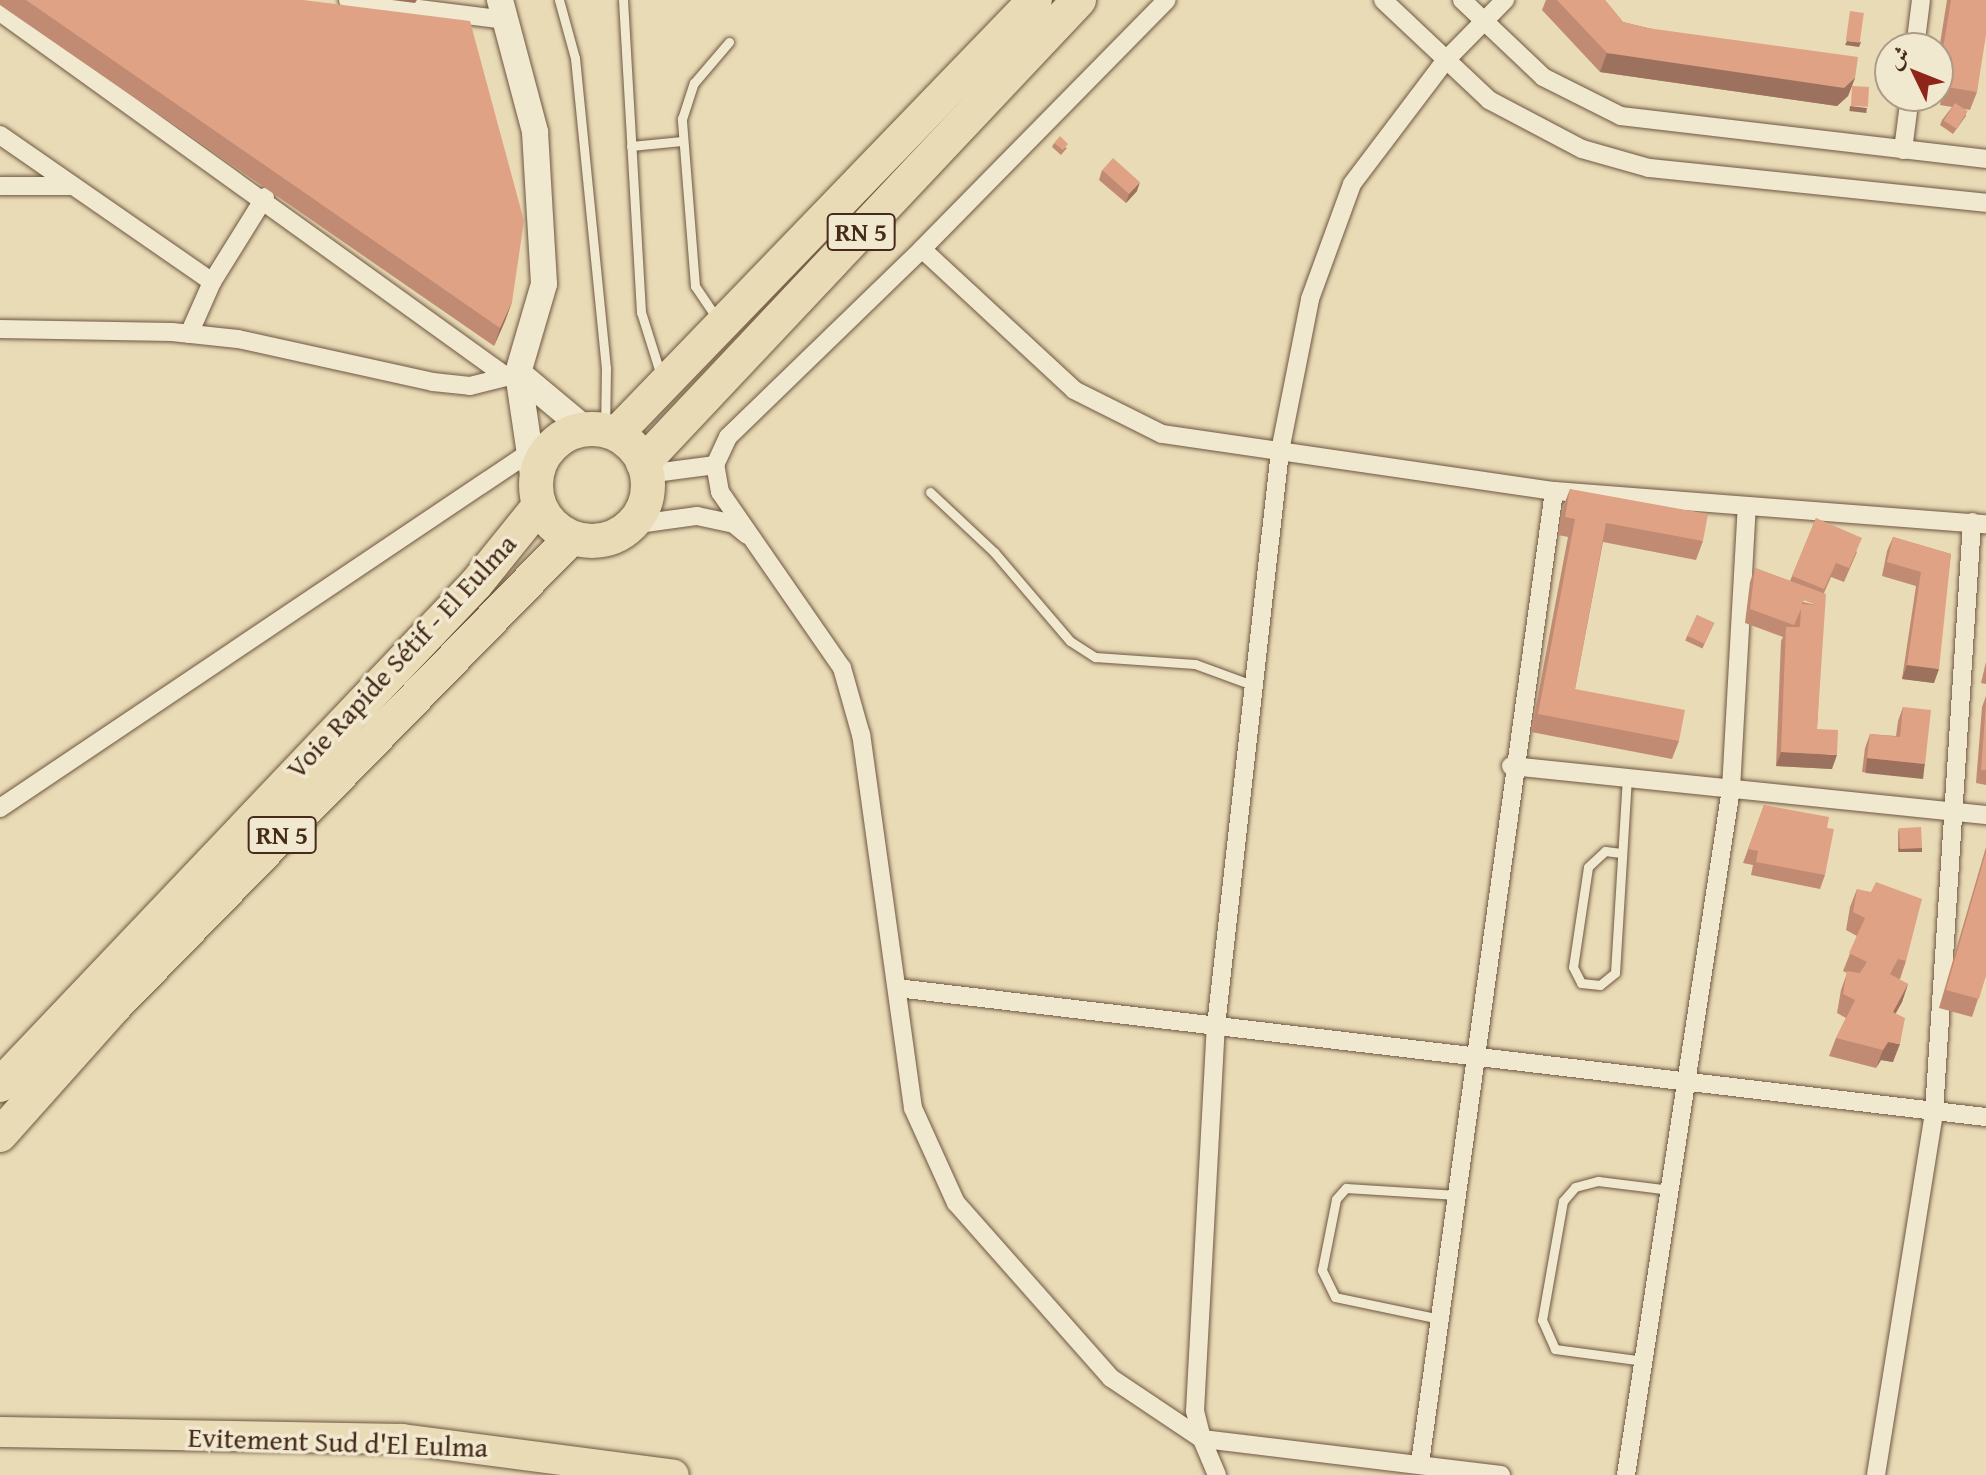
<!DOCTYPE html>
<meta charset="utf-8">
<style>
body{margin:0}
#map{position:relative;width:1986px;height:1475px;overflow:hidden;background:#e9dbb6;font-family:"Gentium Book Plus",Amiri,serif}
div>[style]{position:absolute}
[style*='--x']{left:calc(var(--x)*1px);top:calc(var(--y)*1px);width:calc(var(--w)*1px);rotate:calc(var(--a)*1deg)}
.roads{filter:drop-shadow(0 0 2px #6f5741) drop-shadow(0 0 2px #6f5741)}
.lane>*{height:9px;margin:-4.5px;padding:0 4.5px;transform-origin:4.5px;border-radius:4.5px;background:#f1e8d0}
.street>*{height:18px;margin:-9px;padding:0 9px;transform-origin:9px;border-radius:9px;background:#f1e8d0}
.secondary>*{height:26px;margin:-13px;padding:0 13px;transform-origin:13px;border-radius:13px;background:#f1e8d0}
.primary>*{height:30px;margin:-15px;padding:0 15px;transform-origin:15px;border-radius:15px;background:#e9dbb6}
.highway>*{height:34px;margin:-17px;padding:0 17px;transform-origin:17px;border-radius:17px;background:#e9dbb6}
.highway>.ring{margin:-17px;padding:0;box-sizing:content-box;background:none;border:34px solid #e9dbb6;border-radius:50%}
.wall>*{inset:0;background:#c08b72;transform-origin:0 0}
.shaded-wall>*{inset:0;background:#9c715d;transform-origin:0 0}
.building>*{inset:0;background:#dfa285;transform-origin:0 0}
span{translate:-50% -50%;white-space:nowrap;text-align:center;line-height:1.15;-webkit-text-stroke:7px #f1e8d0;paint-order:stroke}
.shield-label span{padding:2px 6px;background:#f1e8d0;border:2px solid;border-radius:6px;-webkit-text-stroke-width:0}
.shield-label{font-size:26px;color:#462b1a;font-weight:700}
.street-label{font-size:28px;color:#462b1a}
.north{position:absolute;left:1874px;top:32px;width:80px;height:80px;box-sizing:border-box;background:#f1e8d0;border:2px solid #ad9c87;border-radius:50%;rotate:313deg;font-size:22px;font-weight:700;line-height:32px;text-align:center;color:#462b1a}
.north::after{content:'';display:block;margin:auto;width:28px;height:36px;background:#8f2418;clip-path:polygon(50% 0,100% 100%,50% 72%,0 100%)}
</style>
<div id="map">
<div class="roads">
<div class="lane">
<i style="--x:559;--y:0;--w:60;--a:74.6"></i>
<i style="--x:575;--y:58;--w:312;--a:84.3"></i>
<i style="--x:606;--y:368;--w:62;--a:90.9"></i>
<i style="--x:623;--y:0;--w:313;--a:86.7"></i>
<i style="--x:641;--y:312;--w:67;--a:72.6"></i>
<i style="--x:631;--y:146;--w:51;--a:-5.6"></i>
<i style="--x:718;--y:320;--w:41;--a:-124.1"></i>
<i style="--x:695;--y:286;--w:168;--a:-94.5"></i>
<i style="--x:682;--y:119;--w:38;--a:-72"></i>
<i style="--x:694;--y:83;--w:54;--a:-49.5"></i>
<i style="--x:930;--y:492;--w:88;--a:43.2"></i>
<i style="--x:994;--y:552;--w:117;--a:49.5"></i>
<i style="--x:1070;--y:641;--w:30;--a:33"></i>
<i style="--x:1095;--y:657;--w:100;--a:4"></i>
<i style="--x:1195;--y:664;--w:61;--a:20.2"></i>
<i style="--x:1621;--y:853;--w:16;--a:-173"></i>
<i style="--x:1605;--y:851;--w:23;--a:137"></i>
<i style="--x:1588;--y:867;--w:101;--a:98.5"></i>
<i style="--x:1573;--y:967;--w:18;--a:63"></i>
<i style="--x:1581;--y:983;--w:19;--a:6"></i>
<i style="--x:1600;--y:985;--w:19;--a:-39"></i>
<i style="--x:1615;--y:973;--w:195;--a:-86.5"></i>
<i style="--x:1440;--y:1319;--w:107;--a:-168.2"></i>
<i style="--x:1335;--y:1297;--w:30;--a:-116"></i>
<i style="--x:1322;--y:1270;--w:72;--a:-78.8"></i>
<i style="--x:1336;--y:1199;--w:15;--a:-48"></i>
<i style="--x:1346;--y:1188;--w:111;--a:3.6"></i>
<i style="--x:1644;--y:1361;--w:90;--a:-172.3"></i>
<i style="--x:1555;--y:1349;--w:32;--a:-114"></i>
<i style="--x:1542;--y:1320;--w:121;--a:-80"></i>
<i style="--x:1563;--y:1201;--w:18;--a:-49"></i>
<i style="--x:1575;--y:1187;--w:24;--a:-15"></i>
<i style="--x:1598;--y:1181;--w:73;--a:7.1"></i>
</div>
<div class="street">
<i style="--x:348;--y:0;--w:160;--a:7.2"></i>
<i style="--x:1383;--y:0;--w:146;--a:43.3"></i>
<i style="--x:1489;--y:100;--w:105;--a:27.8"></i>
<i style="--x:1582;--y:149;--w:70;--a:15.8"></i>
<i style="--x:1649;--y:168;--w:339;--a:5.9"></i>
<i style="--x:1462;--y:0;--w:112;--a:43.5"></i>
<i style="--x:1543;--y:77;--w:87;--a:26.6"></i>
<i style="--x:1621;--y:116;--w:368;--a:6.7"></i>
<i style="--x:0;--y:12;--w:625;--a:35.75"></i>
<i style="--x:507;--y:377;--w:12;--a:-20"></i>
<i style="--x:1915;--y:48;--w:48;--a:-82.9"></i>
<i style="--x:0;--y:135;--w:258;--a:34.7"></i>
<i style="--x:1903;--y:150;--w:54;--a:-82.6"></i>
<i style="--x:0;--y:186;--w:73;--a:0"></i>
<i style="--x:922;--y:249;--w:349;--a:-45.5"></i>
<i style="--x:0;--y:329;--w:172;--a:1"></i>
<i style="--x:172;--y:332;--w:66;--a:6.1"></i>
<i style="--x:238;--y:339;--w:200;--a:12.4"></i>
<i style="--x:433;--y:382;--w:37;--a:6"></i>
<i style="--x:470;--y:386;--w:38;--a:-14"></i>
<i style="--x:189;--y:334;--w:57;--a:-66.1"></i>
<i style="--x:212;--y:282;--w:100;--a:-58.1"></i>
<i style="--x:647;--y:474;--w:69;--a:-7.5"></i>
<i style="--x:631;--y:525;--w:67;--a:-7.8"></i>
<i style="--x:697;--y:516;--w:38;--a:12"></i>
<i style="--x:734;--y:524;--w:17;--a:40"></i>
<i style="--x:1511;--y:766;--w:478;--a:5.9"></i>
<i style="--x:0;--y:808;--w:635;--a:-33.89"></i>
<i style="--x:897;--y:988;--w:1097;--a:6.76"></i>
<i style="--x:1420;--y:1463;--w:981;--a:-82.15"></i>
<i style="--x:1554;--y:491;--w:433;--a:4.4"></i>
<i style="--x:1217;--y:1475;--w:39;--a:-113"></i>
<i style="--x:1202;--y:1439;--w:110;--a:-146.2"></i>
<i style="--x:1111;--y:1378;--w:234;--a:-131.5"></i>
<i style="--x:956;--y:1203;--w:104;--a:-114.4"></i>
<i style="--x:913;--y:1108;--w:377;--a:-97.9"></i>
<i style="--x:861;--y:735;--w:70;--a:-105.8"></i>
<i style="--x:842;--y:668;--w:214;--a:-124.7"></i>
<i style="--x:720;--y:492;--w:27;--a:-100"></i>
<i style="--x:715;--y:465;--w:31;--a:-65"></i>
<i style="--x:728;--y:437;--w:270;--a:-44.1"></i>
<i style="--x:922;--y:249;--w:207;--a:42.8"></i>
<i style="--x:1074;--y:390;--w:98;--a:26.6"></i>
<i style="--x:1162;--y:434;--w:396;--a:8.3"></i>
<i style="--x:1501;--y:1475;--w:301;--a:-173.1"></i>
<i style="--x:1202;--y:1439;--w:29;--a:-104"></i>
<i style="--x:1195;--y:1411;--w:386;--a:-86.9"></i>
<i style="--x:1216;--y:1026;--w:579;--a:-83.65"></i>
<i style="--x:1280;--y:451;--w:155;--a:-78.8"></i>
<i style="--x:1310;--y:299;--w:122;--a:-69.9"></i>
<i style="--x:1352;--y:184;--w:154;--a:-52.9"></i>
<i style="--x:1445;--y:61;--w:86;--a:-45.5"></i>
<i style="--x:1626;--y:1475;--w:694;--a:-81.3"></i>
<i style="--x:1731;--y:789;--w:283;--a:-86.8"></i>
<i style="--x:1876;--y:1475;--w:368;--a:-80.9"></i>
<i style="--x:1934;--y:1112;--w:591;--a:-86.31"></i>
</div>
<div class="secondary">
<i style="--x:500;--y:0;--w:137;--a:75.1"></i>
<i style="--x:535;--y:132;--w:152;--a:86.6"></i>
<i style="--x:544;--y:284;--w:93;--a:106.3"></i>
<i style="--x:518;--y:373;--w:116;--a:81.6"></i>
<i style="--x:518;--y:373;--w:87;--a:39.9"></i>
</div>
<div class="primary">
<i style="--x:0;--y:1432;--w:402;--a:1"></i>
<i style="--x:402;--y:1439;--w:274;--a:7.5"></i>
</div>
<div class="highway">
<i class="ring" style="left:536px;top:429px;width:78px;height:78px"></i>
<i style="--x:616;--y:434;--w:603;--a:-46.01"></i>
<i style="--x:643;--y:463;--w:636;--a:-46.72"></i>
<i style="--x:0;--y:1085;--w:691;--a:-46.47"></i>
<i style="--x:476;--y:584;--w:100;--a:-51.1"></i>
<i style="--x:0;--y:1135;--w:174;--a:-48.3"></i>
<i style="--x:116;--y:1005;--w:651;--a:-45.75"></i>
</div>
</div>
<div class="wall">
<i style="clip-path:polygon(0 0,303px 0,512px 302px,505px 321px,494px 346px,0 5px)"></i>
<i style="clip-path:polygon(1546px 0,1605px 0,1623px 22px,1855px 78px,1848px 96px,1837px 106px,1600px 72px,1542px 10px)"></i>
<i style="clip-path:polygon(1947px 0,1986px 0,1977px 92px,1970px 110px,1965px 109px,1966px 116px,1953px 134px,1940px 125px,1942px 120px,1952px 107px,1940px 105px,1945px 75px,1938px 74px,1938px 56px)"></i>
<i style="clip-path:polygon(1054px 143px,1067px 148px,1061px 155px,1052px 147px)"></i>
<i style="clip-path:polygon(1102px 170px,1137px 191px,1126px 203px,1099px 180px)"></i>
<i style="clip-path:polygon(1570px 489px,1703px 541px,1696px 560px,1603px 542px,1575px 689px,1679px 741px,1672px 759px,1531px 732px,1568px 537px,1558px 535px,1563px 507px)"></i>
<i style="clip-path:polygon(evenodd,1816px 518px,1857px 552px,1844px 582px,1831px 577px,1824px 593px,1817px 729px,1832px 769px,1776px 766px,1781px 641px,1783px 637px,1745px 623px,1750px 582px,1755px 568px,1790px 581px,1816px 518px,1804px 600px,1817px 605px,1803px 602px,1804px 600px)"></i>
<i style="clip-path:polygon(1893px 537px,1951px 554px,1934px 683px,1902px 679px,1916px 586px,1882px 576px,1887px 551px)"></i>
<i style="left:1697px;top:615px;width:19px;height:28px;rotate:25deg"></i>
<i style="clip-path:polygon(1986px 662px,1986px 684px,1981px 683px)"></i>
<i style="clip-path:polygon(1986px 696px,1986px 785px,1976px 783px,1982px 707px)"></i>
<i style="clip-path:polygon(1903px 707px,1925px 764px,1920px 778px,1862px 772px,1865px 748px,1870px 734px,1896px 736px,1898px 721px)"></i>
<i style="clip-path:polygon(1764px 805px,1827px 828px,1825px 875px,1820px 889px,1751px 875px,1753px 865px,1743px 863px)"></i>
<i style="clip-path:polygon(1899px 828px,1920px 852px,1898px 852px,1898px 832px)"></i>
<i style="clip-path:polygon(1986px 847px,1986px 975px,1972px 1017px,1939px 1008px)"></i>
<i style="clip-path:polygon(1857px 889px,1906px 961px,1900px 979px,1898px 979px,1908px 984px,1902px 1002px,1896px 1013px,1893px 1062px,1881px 1060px,1876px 1068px,1829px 1056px,1836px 1038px,1846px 1018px,1837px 1013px,1841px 990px,1847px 973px,1843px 971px,1857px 936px,1846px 930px,1850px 907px)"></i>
</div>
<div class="shaded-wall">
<i style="clip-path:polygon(392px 0,417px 0,415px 3px)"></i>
<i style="clip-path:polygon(1847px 41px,1861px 42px,1859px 47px,1845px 45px)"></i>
<i style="clip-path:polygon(1607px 53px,1855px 78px,1848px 96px,1837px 106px,1600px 72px)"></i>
<i style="left:1850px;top:106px;width:17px;height:5px;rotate:7deg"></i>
<i style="clip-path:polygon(1140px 182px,1137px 191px,1126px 203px,1129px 194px)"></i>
<i style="clip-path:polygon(512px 302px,505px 321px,494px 346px,500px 328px)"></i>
<i style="clip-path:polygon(1907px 665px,1939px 669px,1934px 683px,1902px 679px)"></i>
<i style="clip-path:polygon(1781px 752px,1837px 755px,1832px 769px,1776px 766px)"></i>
<i style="left:1867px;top:758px;width:58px;height:15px;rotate:6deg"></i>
<i style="left:1899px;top:848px;width:23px;height:4px"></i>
<i style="clip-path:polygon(1908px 984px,1902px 1002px,1886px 1030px,1893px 1012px)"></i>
<i style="clip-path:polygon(1888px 1042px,1900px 1044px,1893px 1062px,1881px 1060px,1876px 1068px,1883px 1050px)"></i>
</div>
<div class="building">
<i style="clip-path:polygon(26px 0,303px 0,470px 21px,524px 221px,512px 302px,500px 328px)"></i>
<i style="clip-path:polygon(1557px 0,1605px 0,1623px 22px,1647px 28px,1858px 57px,1855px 78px,1844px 88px,1607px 53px)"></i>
<i style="clip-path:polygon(1951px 0,1986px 0,1986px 35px,1977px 92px,1947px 87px,1952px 57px,1942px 55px)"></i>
<i style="left:1850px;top:11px;width:14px;height:30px;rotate:8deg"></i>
<i style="left:1852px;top:86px;width:17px;height:20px;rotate:3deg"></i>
<i style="left:1955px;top:103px;width:15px;height:21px;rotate:32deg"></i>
<i style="clip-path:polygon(1060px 136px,1068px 144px,1063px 150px,1054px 143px)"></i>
<i style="left:1113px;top:158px;width:36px;height:16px;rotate:42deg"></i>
<i style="clip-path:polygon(1570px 489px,1708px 514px,1703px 541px,1606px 523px,1575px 689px,1685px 710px,1679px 741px,1538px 714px,1575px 519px,1565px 517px)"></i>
<i style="clip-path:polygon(1816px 518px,1862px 538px,1849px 568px,1836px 563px,1824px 589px,1792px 576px)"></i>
<i style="clip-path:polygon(1893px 537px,1951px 554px,1939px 669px,1907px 665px,1921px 572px,1887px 562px)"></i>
<i style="clip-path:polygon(evenodd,1755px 568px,1826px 594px,1817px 729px,1838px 730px,1837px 755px,1781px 752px,1786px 627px,1800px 627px,1801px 609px,1794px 625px,1750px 609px,1755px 568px,1804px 600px,1817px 605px,1802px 604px,1804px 600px)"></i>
<i style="left:1697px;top:615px;width:19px;height:23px;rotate:25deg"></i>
<i style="clip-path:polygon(1986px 704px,1986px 770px,1981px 770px)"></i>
<i style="clip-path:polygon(1903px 707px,1931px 710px,1925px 764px,1867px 758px,1870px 734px,1900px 737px)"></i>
<i style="clip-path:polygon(1764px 805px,1829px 817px,1827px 828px,1834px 829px,1825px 875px,1756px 862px,1758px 851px,1748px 849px)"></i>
<i style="left:1921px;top:827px;width:21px;height:22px;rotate:87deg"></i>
<i style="clip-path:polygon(1986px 852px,1986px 975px,1979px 999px,1946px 990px)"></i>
<i style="clip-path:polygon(1876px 882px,1922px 899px,1906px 961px,1898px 959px,1890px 974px,1908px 984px,1893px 1012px,1905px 1018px,1900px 1044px,1888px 1042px,1883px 1050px,1836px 1038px,1855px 1000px,1843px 994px,1847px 971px,1860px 973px,1867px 962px,1849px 953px,1865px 918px,1853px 912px,1857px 889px,1871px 892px)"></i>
</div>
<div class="shield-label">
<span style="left:861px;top:232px">RN 5</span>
<span style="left:282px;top:835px">RN 5</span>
</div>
<div class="street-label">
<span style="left:401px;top:656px;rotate:-47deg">Voie Rapide Sétif - El Eulma</span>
<span style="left:338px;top:1442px;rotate:2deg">Evitement Sud d'El Eulma</span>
</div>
<div class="north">ش</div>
</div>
